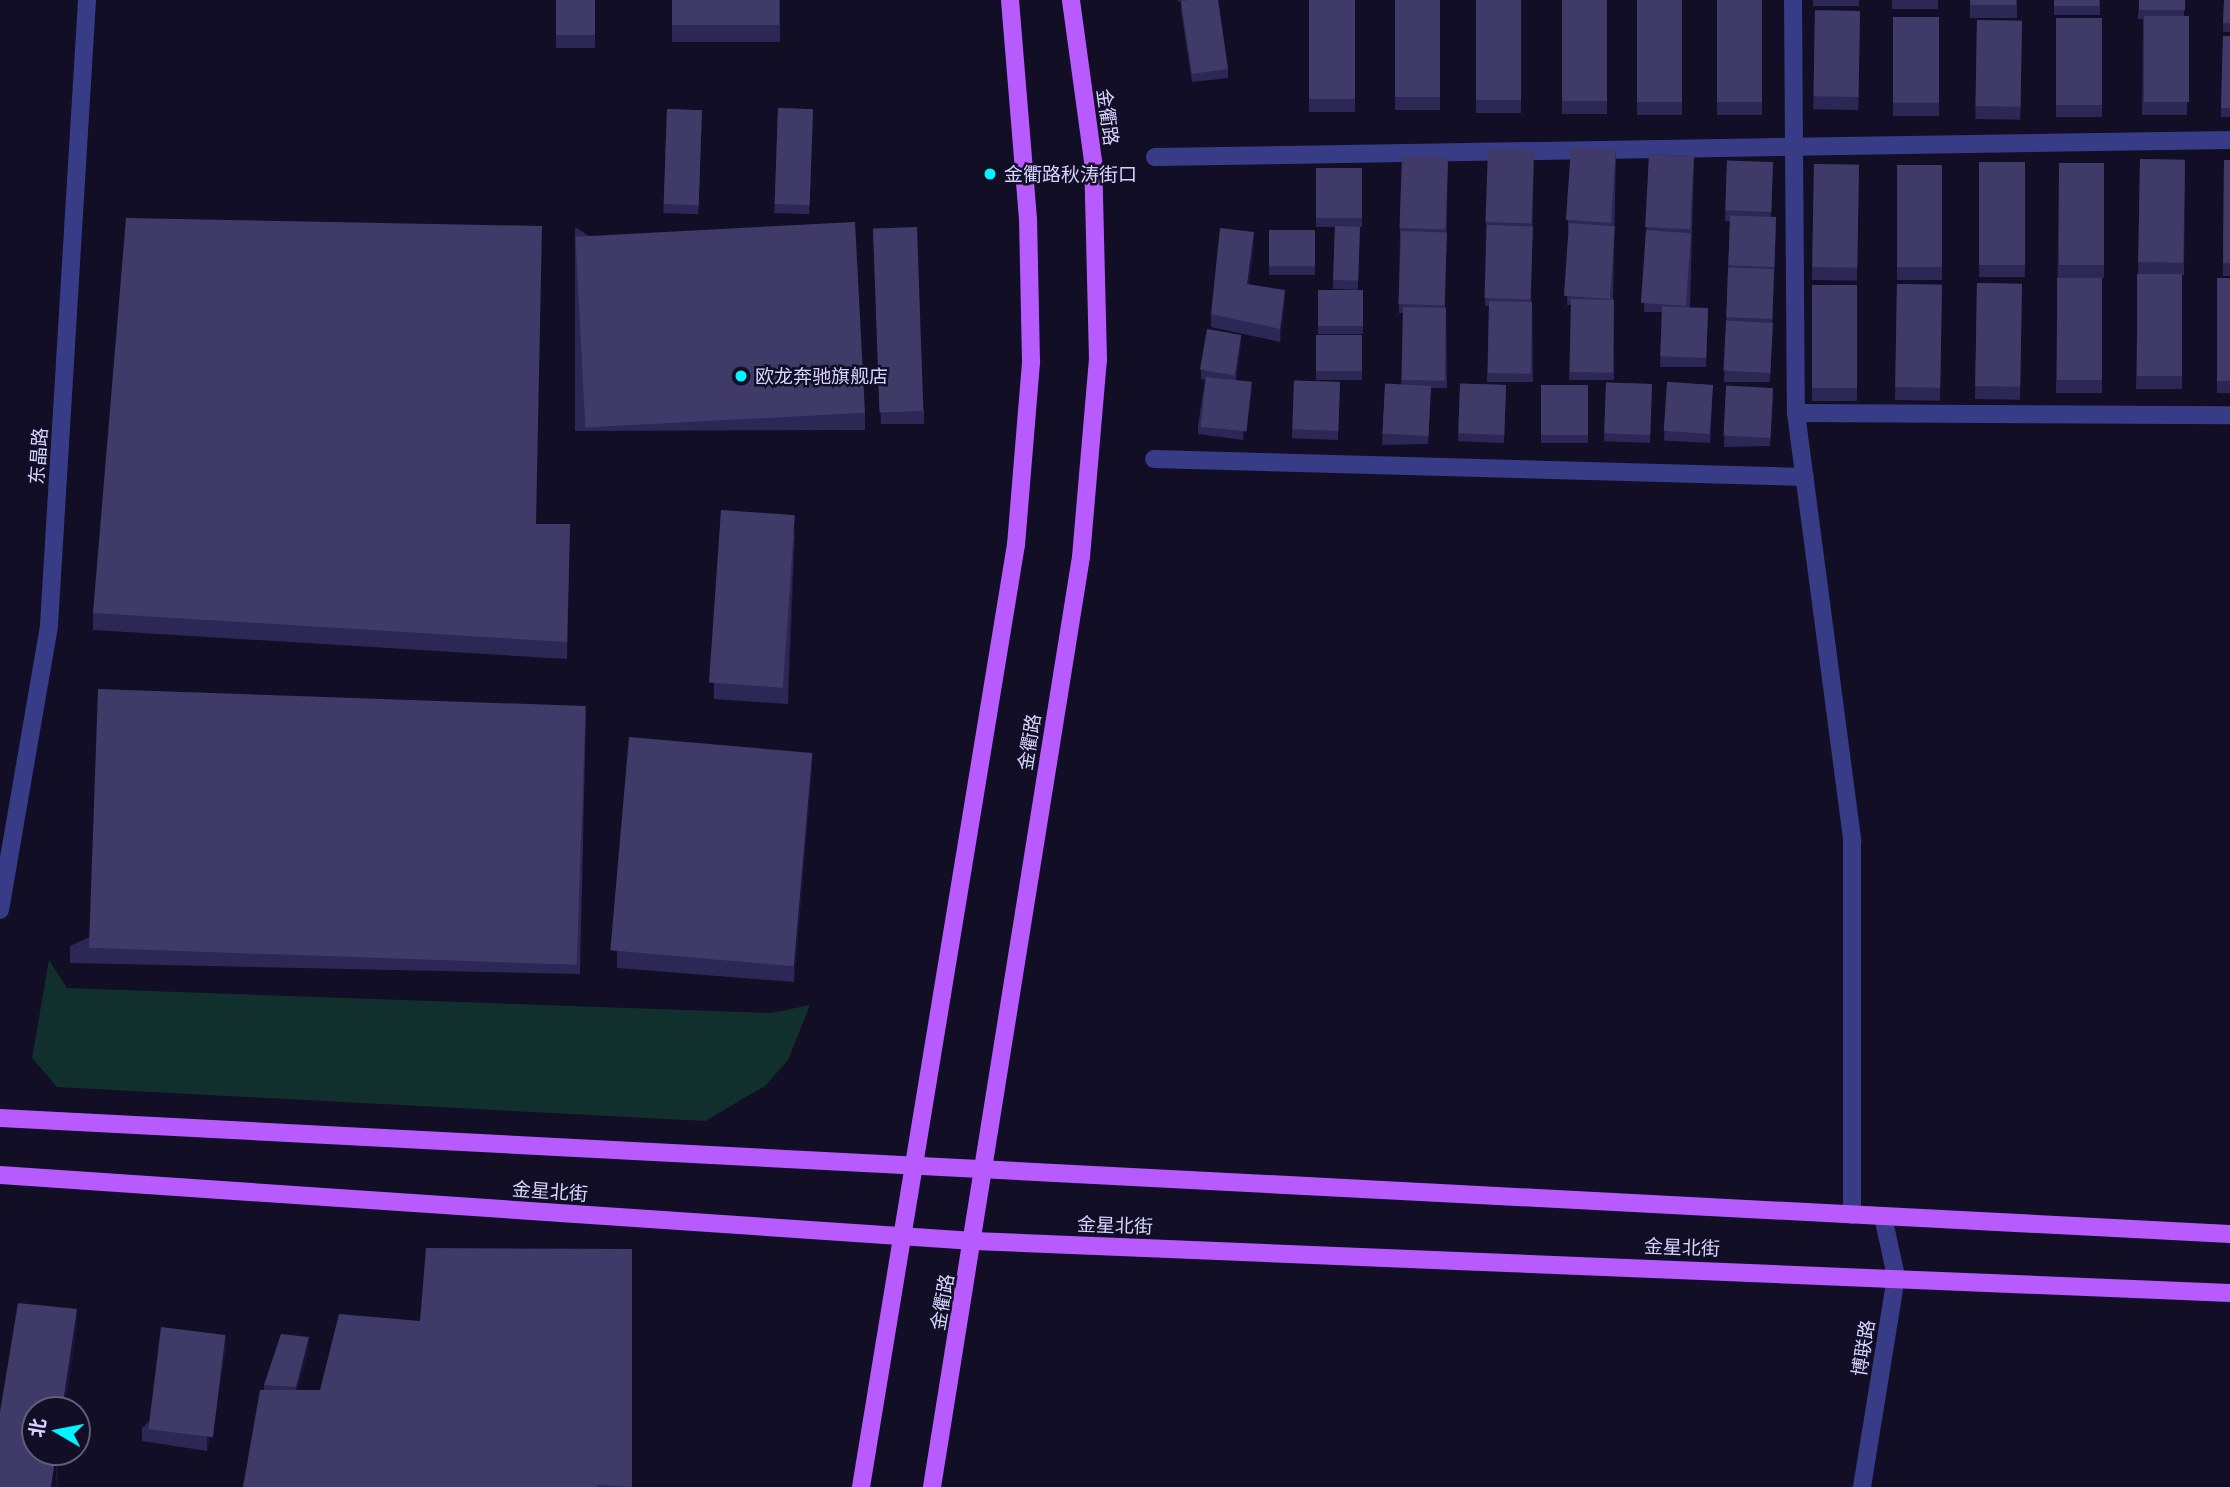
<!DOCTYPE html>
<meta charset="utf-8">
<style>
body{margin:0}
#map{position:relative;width:2230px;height:1487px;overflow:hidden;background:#110e26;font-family:"Exo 2","Noto Sans SC",sans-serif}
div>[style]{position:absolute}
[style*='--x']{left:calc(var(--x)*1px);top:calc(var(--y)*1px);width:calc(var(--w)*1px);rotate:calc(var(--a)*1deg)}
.green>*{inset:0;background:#11302d}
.minor>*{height:18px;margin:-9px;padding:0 9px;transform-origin:9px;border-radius:9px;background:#383b86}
.major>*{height:18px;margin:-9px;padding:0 9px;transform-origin:9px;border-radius:9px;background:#b75bff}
.wall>*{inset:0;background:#2d2755;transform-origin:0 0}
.shaded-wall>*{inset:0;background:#1a153a;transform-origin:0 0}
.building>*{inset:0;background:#3f3a67;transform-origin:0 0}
.dots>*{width:19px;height:19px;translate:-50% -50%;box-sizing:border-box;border:4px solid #110e26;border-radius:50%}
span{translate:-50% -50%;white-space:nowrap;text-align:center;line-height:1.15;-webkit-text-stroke:5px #110e26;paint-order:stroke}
.street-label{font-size:19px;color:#d6d4ff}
.poi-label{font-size:19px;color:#d6d4ff}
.left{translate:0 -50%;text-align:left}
.north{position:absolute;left:21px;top:1396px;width:70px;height:70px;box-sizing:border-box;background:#110e26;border:2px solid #605d7d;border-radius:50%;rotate:280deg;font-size:19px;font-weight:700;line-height:28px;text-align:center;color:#d6d4ff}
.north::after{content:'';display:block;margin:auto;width:24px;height:32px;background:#00f6ff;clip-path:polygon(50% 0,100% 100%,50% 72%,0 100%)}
</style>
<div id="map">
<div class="green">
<i style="clip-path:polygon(49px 960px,67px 988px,771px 1013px,810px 1005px,788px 1060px,765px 1086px,705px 1121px,57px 1087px,32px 1058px)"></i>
</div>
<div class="minor">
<i style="--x:1793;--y:0;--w:413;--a:89.6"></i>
<i style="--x:1796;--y:413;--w:432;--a:82.5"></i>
<i style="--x:1852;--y:841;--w:374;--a:90"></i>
<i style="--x:1155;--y:157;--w:1075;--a:-0.91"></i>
<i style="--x:1796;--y:413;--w:434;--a:0.3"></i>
<i style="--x:1154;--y:459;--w:651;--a:1.58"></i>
<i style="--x:0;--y:910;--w:289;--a:-80.2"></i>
<i style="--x:49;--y:625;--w:626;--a:-86.52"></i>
<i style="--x:1862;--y:1487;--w:214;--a:-80.8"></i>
<i style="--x:1896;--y:1276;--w:60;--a:-102.4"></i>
</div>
<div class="major">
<i style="--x:0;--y:1118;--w:2233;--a:2.98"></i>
<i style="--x:0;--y:1175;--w:976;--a:3.88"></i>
<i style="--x:974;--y:1241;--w:1257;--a:2.37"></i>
<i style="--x:861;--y:1487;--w:955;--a:-80.66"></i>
<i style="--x:1016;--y:545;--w:185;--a:-85.3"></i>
<i style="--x:1031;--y:361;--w:142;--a:-91.2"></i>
<i style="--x:1028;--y:219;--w:220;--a:-94.7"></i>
<i style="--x:932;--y:1487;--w:942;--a:-80.9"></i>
<i style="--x:1081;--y:557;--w:198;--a:-85.1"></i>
<i style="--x:1098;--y:360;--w:199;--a:-91.4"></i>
<i style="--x:1093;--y:161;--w:162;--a:-97.8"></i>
</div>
<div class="wall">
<i style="left:556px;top:0;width:39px;height:48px"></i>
<i style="left:672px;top:0;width:108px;height:42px"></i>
<i style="clip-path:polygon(1178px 0,1218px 0,1228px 69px,1228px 78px,1192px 82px,1181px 10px,1181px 1px,1178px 2px)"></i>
<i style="left:1309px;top:0;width:46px;height:112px"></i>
<i style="left:1395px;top:0;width:45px;height:110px"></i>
<i style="left:1476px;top:0;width:45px;height:113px"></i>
<i style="left:1562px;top:0;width:45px;height:114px"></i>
<i style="left:1637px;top:0;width:45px;height:115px"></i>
<i style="left:1717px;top:0;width:45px;height:115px"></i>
<i style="left:1813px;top:0;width:46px;height:6px"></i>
<i style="left:1892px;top:0;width:46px;height:9px"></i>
<i style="left:1970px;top:0;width:47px;height:18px"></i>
<i style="left:2054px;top:0;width:46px;height:15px"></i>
<i style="clip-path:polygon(2139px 0,2185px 0,2184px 16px,2189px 16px,2187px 115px,2142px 115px,2143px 19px,2138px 19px)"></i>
<i style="clip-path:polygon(2224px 0,2230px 0,2230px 32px,2223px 32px)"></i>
<i style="left:1860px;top:11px;width:99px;height:45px;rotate:91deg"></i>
<i style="left:1893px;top:17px;width:46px;height:99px"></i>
<i style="left:2056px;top:18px;width:46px;height:99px"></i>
<i style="left:1977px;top:20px;width:45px;height:99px;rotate:1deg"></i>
<i style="clip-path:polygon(2223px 36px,2230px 36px,2230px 117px,2221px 117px)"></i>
<i style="left:778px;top:108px;width:35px;height:105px;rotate:2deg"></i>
<i style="left:667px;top:109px;width:35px;height:104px;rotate:2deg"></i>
<i style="clip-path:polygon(1616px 150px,1613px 300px,1614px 300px,1614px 380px,1569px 380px,1571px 305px,1567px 305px,1569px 229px,1568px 229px,1568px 220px)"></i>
<i style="clip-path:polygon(1534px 151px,1531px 301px,1532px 302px,1533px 382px,1487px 382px,1489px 306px,1485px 306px,1486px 222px)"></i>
<i style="clip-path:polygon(1649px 154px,1694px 156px,1690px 308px,1708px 308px,1706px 367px,1660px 367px,1662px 312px,1644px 312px)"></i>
<i style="clip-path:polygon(1448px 158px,1445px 308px,1446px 308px,1447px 388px,1431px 388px,1428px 444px,1382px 445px,1385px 387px,1401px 386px,1403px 313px,1399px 313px,1400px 228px)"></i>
<i style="clip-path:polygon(2140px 159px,2185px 160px,2184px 275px,2182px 275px,2182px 389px,2136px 389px)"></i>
<i style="clip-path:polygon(2224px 160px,2230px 160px,2230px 276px,2223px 276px)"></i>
<i style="clip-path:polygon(1773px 162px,1771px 217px,1776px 226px,1770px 382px,1724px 382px,1730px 221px,1725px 221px,1727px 163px)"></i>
<i style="left:1979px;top:162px;width:46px;height:115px"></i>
<i style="clip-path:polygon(2059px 163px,2104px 163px,2104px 278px,2102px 278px,2102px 393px,2056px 393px)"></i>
<i style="left:1814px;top:164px;width:45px;height:116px;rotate:1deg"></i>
<i style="left:1897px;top:165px;width:45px;height:115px"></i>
<i style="left:1316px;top:168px;width:46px;height:59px"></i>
<i style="left:1335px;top:226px;width:25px;height:63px;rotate:2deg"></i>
<i style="clip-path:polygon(575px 227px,865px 413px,865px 430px,575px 431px)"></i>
<i style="clip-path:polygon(873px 228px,924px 411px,924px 424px,881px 424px)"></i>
<i style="left:1269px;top:230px;width:46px;height:45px"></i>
<i style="clip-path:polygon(1254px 245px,1249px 284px,1285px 303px,1280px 342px,1211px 327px,1211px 314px)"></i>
<i style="left:2217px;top:278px;width:13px;height:115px"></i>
<i style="left:1977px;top:283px;width:45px;height:116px;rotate:1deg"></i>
<i style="left:1897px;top:284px;width:45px;height:116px;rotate:1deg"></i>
<i style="left:1812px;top:285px;width:45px;height:116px"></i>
<i style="left:1318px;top:290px;width:45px;height:44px"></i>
<i style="left:1316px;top:335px;width:46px;height:45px"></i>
<i style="clip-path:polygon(1241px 344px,1236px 380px,1252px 391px,1243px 440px,1198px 434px,1198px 426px,1205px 380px,1201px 379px,1201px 370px)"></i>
<i style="left:1340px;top:382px;width:58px;height:46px;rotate:92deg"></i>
<i style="left:1652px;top:384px;width:59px;height:46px;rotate:92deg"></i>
<i style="left:1506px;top:385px;width:58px;height:46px;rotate:92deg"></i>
<i style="left:1541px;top:385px;width:47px;height:58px"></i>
<i style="left:1713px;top:385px;width:58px;height:46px;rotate:93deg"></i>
<i style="clip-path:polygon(1726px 389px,1773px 397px,1770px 446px,1724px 447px)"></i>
<i style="clip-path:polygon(537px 524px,570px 524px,567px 659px,93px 630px,93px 613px)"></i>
<i style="clip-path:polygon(795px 532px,788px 704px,714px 699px,714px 683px)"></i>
<i style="clip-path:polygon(586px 710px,580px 974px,70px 963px,70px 946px)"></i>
<i style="clip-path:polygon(812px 769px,794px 982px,617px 968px,617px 951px)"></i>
<i style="clip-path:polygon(309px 1346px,297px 1390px,632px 1487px,243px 1487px,264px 1390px,264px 1385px)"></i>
<i style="clip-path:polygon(226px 1348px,207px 1451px,142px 1441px,142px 1428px)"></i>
</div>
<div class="shaded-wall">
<i style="clip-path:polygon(1254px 232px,1254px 245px,1247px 297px,1247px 284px)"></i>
<i style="clip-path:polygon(1285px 290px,1285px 303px,1280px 342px,1280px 329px)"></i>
<i style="clip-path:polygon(1241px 335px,1241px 344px,1236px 384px,1236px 375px)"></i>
<i style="clip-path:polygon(1252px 382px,1252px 391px,1243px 440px,1243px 431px)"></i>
<i style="clip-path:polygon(795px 515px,795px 532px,788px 704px,788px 687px)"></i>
<i style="clip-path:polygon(812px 752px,812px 769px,794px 982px,794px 965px)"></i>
<i style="clip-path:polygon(77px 1309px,77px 1326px,65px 1410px,62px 1410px)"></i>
<i style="clip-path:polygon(226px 1335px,226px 1348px,207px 1451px,207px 1438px)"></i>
<i style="clip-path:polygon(309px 1337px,309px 1346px,296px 1396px,296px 1387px)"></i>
<i style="left:56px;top:1452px;width:2px;height:35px"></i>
</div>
<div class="building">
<i style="left:556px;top:0;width:39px;height:35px"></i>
<i style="left:672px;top:0;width:107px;height:25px"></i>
<i style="clip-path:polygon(1189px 0,1218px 0,1228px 69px,1192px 74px,1181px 1px)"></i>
<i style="left:1309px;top:0;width:46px;height:99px"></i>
<i style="left:1395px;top:0;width:45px;height:97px"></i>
<i style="left:1476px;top:0;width:45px;height:100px"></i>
<i style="left:1562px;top:0;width:45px;height:101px"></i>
<i style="left:1637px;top:0;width:45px;height:102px"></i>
<i style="left:1717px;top:0;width:45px;height:102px"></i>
<i style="left:1970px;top:0;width:46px;height:5px"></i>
<i style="left:2054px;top:0;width:45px;height:6px"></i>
<i style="left:2139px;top:0;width:46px;height:10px"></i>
<i style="clip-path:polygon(2224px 0,2230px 0,2230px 23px,2223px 23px)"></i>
<i style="left:1860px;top:11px;width:86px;height:45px;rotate:91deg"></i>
<i style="left:2144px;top:16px;width:45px;height:86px"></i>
<i style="left:1893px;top:17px;width:46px;height:86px"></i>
<i style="left:2056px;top:18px;width:46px;height:87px"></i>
<i style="left:1977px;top:20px;width:45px;height:86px;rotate:1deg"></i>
<i style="clip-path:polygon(2223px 36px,2230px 36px,2230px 108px,2221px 108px)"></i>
<i style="left:778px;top:108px;width:35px;height:96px;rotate:2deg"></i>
<i style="left:667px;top:109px;width:35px;height:95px;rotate:2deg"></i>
<i style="left:1571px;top:147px;width:45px;height:73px;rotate:4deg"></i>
<i style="left:1488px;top:149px;width:46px;height:73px;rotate:2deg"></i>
<i style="left:1649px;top:154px;width:45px;height:73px;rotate:3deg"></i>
<i style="left:1402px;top:156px;width:46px;height:72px;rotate:2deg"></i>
<i style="left:2140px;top:159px;width:45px;height:103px;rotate:1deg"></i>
<i style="clip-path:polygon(2224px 160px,2230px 160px,2230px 263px,2223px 263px)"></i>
<i style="left:1773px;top:162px;width:50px;height:46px;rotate:92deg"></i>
<i style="left:1979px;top:162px;width:46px;height:103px"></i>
<i style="left:2059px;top:163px;width:45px;height:102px"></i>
<i style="left:1814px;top:164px;width:45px;height:103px;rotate:1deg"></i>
<i style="left:1897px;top:165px;width:45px;height:102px"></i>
<i style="left:1316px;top:168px;width:46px;height:50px"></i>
<i style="left:1776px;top:217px;width:50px;height:46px;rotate:92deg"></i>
<i style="clip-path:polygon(126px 218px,542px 226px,536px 524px,570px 524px,567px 642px,93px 613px)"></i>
<i style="left:855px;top:222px;width:191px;height:280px;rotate:87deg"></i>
<i style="left:1569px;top:223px;width:46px;height:73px;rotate:4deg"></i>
<i style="left:1487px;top:225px;width:46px;height:73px;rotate:2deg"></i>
<i style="left:1335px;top:226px;width:25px;height:54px;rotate:2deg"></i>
<i style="left:917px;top:227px;width:184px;height:44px;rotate:88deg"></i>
<i style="clip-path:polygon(1220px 228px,1254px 232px,1247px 284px,1285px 290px,1280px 329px,1211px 314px)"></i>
<i style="left:1269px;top:230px;width:46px;height:36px"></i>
<i style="left:1646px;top:230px;width:45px;height:73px;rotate:4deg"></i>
<i style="left:1401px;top:231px;width:46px;height:73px;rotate:2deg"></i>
<i style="left:1774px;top:269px;width:50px;height:46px;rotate:92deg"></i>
<i style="left:2137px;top:274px;width:45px;height:102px"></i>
<i style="left:2057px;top:278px;width:45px;height:102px"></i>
<i style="left:2217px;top:278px;width:13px;height:103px"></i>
<i style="left:1977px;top:283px;width:45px;height:103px;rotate:1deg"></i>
<i style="left:1897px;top:284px;width:45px;height:103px;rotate:1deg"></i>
<i style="left:1812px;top:285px;width:45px;height:103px"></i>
<i style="left:1318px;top:290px;width:45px;height:36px"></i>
<i style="left:1571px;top:299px;width:43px;height:73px;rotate:1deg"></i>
<i style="left:1489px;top:301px;width:43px;height:72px;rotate:1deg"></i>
<i style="left:1403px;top:307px;width:43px;height:73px;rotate:1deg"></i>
<i style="left:1708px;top:308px;width:50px;height:46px;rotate:92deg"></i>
<i style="left:1773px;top:323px;width:50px;height:47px;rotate:93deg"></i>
<i style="left:1207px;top:329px;width:35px;height:41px;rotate:10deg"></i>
<i style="left:1316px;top:335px;width:46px;height:36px"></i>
<i style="left:1206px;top:377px;width:46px;height:50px;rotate:6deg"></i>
<i style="left:1340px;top:382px;width:49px;height:46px;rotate:92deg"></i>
<i style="left:1652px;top:384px;width:51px;height:46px;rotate:92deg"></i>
<i style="left:1506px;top:385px;width:50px;height:46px;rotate:92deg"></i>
<i style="left:1541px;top:385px;width:47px;height:50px"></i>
<i style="left:1713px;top:385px;width:49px;height:46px;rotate:94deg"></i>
<i style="left:1431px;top:386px;width:50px;height:46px;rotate:93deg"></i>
<i style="left:1773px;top:388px;width:50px;height:47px;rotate:93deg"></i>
<i style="left:721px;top:510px;width:74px;height:173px;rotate:4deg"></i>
<i style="left:98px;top:689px;width:488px;height:259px;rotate:2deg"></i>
<i style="left:629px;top:737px;width:184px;height:214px;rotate:5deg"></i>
<i style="clip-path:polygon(426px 1248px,632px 1249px,632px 1487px,598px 1485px,597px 1487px,243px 1487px,260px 1390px,320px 1390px,339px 1314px,420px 1321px)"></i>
<i style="clip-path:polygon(18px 1303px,77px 1309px,62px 1410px,35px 1410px,35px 1452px,56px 1452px,51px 1487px,0 1487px,0 1412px)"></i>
<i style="left:161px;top:1327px;width:65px;height:103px;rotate:7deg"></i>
<i style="clip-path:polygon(281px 1334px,309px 1337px,296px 1387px,264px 1385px)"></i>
</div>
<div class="dots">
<i style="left:990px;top:174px;background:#00f6ff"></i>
<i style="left:741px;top:376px;background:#00f6ff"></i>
</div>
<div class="street-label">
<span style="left:1108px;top:117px;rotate:82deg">金衢路</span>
<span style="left:38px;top:456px;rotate:-86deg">东晶路</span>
<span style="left:1029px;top:742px;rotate:-81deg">金衢路</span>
<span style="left:550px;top:1191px;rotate:4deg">金星北街</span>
<span style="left:1115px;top:1225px;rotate:2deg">金星北街</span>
<span style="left:1682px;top:1247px;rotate:2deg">金星北街</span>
<span style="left:942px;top:1302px;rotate:-80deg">金衢路</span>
<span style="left:1863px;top:1348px;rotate:-81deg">博联路</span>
</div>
<div class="poi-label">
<span class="left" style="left:1004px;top:174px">金衢路秋涛街口</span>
<span class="left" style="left:755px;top:376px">欧龙奔驰旗舰店</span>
</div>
<div class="north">北</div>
</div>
